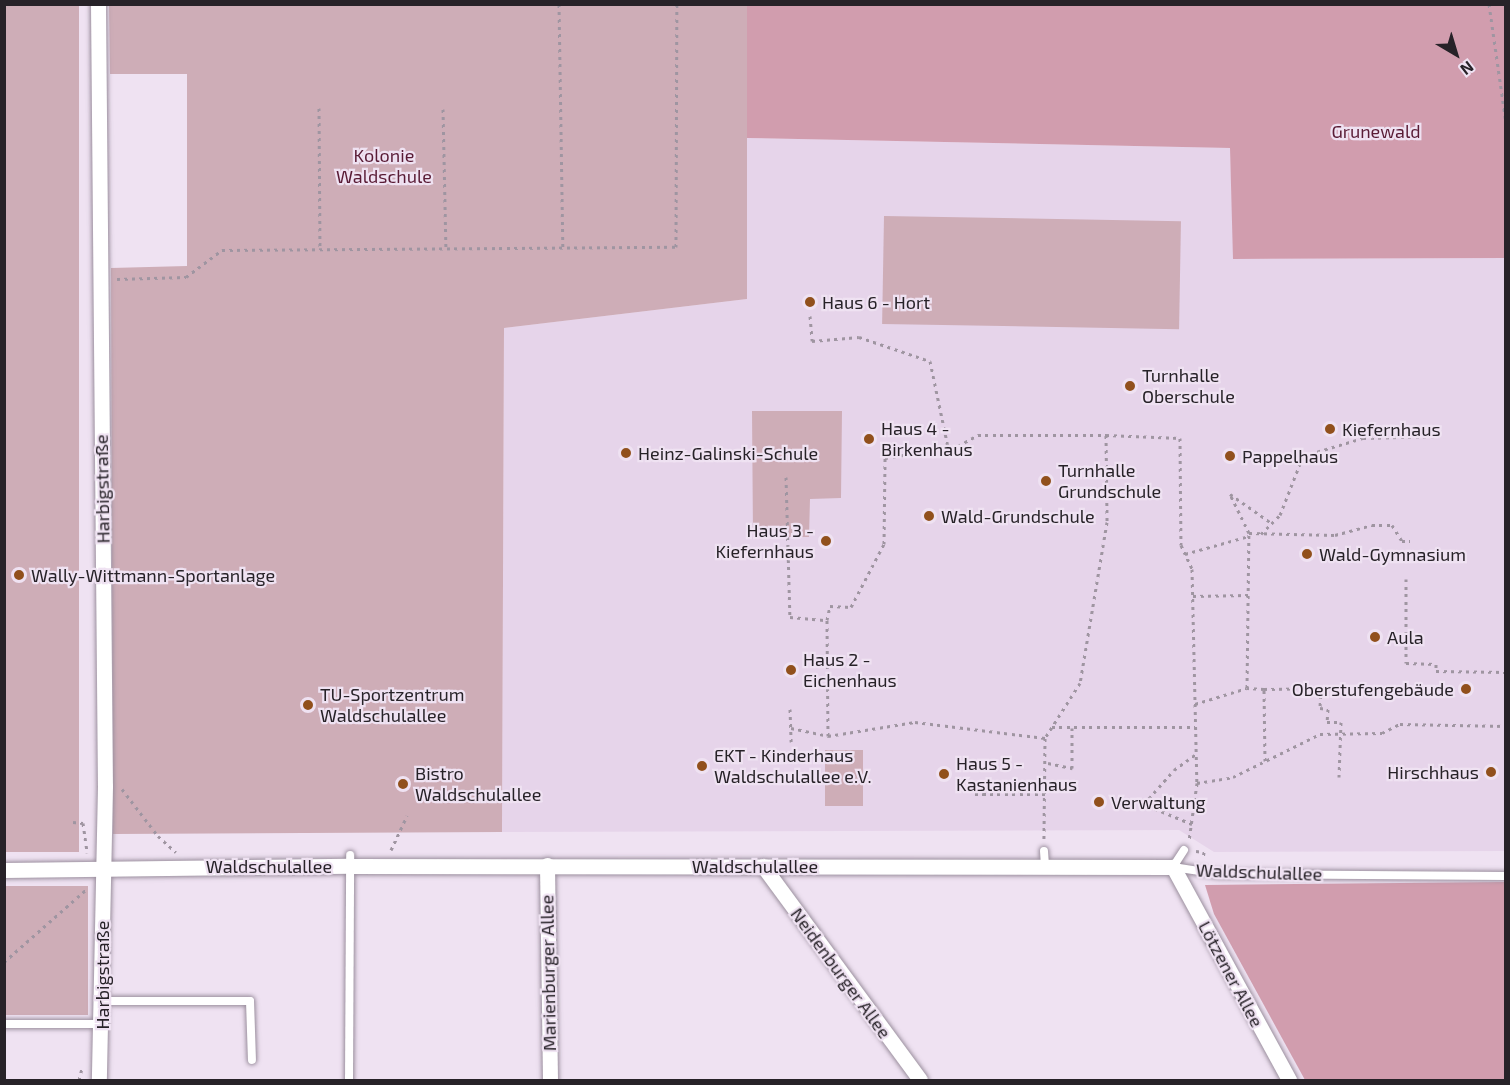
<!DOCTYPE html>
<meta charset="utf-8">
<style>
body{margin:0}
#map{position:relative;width:1510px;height:1085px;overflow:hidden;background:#efe2f2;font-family:"Exo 2",sans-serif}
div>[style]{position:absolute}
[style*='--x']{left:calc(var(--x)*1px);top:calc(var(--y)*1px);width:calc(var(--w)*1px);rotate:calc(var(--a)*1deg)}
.built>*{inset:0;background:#e6d4ea}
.green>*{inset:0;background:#ceadb7;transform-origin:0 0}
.forest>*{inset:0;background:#d19dae}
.path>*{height:3px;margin-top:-1.5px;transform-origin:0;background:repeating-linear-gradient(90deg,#9f95a1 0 3px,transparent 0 7.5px)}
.roads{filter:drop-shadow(0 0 2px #9b8f9e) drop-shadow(0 0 2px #9b8f9e)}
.service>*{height:8px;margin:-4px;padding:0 4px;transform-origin:4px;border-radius:4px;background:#fff}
.minor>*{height:15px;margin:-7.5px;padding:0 7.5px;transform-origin:7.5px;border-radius:7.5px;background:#fff}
.dots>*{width:16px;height:16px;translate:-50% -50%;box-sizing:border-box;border:3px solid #efe2f2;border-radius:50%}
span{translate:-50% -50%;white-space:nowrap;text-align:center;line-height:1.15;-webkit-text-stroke:4.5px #efe2f2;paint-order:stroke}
.park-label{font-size:18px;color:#591b35}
.poi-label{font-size:18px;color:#272228}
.left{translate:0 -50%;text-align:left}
.right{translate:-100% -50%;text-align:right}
.street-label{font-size:18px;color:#272228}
.frame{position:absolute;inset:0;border:6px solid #272228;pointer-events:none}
.north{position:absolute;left:1426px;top:24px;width:60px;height:60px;-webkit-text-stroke:4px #efe2f2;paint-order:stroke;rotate:142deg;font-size:16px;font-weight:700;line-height:24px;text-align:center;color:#272228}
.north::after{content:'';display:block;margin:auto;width:21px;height:27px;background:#272228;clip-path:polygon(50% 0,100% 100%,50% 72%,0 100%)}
</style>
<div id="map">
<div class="built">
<i style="clip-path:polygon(747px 138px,1230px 148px,1234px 259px,1505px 258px,1505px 851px,1214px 852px,1179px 830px,502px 832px,504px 328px,747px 299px)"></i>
</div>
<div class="green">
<i style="left:4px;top:5px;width:75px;height:847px"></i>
<i style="clip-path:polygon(109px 5px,747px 5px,747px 299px,504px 328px,502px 832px,113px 834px,111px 268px,187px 266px,187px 74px,110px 74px)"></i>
<i style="left:884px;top:216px;width:297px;height:108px;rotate:1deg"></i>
<i style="clip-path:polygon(752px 411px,842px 411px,841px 498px,810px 499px,809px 537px,753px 537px)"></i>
<i style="left:825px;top:750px;width:38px;height:56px"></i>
<i style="left:88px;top:886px;width:129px;height:83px;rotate:90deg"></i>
</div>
<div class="forest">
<i style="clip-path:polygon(747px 5px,1505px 5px,1505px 258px,1233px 259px,1230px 148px,747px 138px)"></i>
<i style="clip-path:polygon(1505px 882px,1505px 1080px,1305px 1080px,1214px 914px,1205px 885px)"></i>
</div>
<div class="path">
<i style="--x:559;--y:4;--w:245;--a:89.1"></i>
<i style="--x:1489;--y:4;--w:120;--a:81.9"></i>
<i style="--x:319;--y:108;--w:142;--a:89.6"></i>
<i style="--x:443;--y:109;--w:139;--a:88.8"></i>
<i style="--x:117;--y:279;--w:69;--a:-1.7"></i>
<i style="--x:186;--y:277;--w:45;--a:-36.9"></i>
<i style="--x:222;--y:250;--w:454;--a:-0.4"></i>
<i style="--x:676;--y:247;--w:243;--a:-89.8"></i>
<i style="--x:810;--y:316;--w:25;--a:85"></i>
<i style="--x:812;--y:341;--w:47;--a:-4.9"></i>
<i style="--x:859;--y:337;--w:75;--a:18.7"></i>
<i style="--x:930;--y:361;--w:88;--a:78.2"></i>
<i style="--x:1106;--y:435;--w:74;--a:2.3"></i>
<i style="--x:1180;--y:438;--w:107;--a:89.5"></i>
<i style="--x:1181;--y:545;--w:26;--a:65"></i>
<i style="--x:1192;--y:569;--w:214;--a:88.7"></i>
<i style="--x:1197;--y:783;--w:59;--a:97.9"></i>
<i style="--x:786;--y:477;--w:140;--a:88.4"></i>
<i style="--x:790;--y:617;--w:37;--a:5"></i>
<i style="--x:1249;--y:533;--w:43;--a:-116"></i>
<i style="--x:1230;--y:494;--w:49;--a:35"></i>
<i style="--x:1261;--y:534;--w:27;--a:-45"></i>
<i style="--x:1280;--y:515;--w:63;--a:-68.7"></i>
<i style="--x:1303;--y:456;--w:63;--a:-16.7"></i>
<i style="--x:1363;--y:438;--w:76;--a:-1.5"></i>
<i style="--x:1185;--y:554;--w:66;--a:-15.7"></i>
<i style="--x:1406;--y:579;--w:84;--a:90"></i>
<i style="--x:1406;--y:663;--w:30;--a:2"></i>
<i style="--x:1436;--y:664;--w:7;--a:90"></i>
<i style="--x:1436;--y:671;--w:70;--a:0.8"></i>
<i style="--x:1193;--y:596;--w:55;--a:-1"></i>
<i style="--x:1264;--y:689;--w:57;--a:-1"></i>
<i style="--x:1321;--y:688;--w:20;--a:93"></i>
<i style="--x:1320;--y:708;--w:8;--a:7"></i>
<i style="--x:1328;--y:709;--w:13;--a:94"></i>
<i style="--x:1327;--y:722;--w:14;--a:0"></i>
<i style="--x:1341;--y:722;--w:55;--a:92.1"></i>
<i style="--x:1195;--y:704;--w:54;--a:-17.1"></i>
<i style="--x:790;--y:709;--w:33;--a:88"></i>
<i style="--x:1052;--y:727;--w:143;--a:0"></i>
<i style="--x:791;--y:728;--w:38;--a:12"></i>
<i style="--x:828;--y:736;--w:88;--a:-9.1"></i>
<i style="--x:915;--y:722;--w:131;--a:7"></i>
<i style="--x:828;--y:736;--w:116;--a:-90.5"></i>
<i style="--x:827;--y:620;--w:14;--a:-78"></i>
<i style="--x:830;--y:606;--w:21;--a:3"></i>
<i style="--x:851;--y:607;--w:71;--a:-62.4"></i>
<i style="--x:884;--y:544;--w:86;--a:-89.3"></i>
<i style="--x:885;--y:458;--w:74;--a:-9.3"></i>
<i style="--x:958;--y:446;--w:23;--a:-29"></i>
<i style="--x:978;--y:435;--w:128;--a:0"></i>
<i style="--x:1106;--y:435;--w:87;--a:89.3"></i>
<i style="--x:1107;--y:522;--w:163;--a:99.5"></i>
<i style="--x:1080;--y:683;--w:65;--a:122.5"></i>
<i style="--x:1045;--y:738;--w:102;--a:90.6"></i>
<i style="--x:1265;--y:761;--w:72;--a:-90.8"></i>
<i style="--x:1264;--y:689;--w:17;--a:-177"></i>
<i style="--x:1247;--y:688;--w:155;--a:-89.3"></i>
<i style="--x:1249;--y:533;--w:86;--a:1.3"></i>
<i style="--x:1335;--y:535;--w:38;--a:-15"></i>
<i style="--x:1372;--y:525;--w:20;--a:0"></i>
<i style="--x:1392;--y:525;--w:19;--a:58"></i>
<i style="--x:1402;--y:541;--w:8;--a:0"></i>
<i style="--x:1048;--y:763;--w:25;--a:12"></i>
<i style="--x:1072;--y:768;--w:40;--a:-90"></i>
<i style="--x:1197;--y:783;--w:36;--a:-9"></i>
<i style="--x:1233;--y:777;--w:97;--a:-26.3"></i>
<i style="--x:1320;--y:734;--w:62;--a:-0.9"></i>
<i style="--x:1382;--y:733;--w:20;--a:-27"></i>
<i style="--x:1400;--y:724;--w:106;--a:1.1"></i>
<i style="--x:122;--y:789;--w:59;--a:52.5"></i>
<i style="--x:158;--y:836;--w:24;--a:42"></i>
<i style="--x:975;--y:794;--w:70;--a:0"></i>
<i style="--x:73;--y:822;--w:10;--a:6"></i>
<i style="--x:83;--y:823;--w:30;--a:82"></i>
<i style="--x:1192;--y:824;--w:52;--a:-157.4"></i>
<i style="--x:1144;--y:804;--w:45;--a:-48.6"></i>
<i style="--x:1174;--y:770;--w:27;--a:-36"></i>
<i style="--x:391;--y:850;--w:38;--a:-65"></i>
<i style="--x:1196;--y:851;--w:8;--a:7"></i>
<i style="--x:1204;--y:852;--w:7;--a:98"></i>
<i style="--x:4;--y:962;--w:112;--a:-41.4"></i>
<i style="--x:79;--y:1080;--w:12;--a:-76"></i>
</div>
<div class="roads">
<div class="service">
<i style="--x:1184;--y:850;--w:20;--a:123"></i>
<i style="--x:1173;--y:867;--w:47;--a:8.7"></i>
<i style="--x:1219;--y:874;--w:287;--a:0.4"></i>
<i style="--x:1044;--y:851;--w:14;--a:86"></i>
<i style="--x:102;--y:1001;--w:148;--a:0"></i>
<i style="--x:250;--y:1001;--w:59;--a:88.1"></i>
<i style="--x:4;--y:1024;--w:96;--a:0"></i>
<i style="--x:349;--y:1080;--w:225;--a:-89.7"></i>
</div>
<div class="minor">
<i style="--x:98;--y:4;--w:782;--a:89.49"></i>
<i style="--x:105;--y:786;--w:294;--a:91.2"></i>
<i style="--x:547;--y:865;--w:215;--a:89.2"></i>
<i style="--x:763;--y:866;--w:265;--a:53.7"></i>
<i style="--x:4;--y:870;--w:346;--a:-0.7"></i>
<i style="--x:350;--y:866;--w:823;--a:0.07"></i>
<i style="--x:1173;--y:867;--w:243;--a:61.4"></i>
</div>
</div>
<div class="dots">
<i style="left:810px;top:302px;background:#91501c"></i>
<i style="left:1130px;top:386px;background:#91501c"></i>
<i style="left:1330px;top:429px;background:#91501c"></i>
<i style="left:869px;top:439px;background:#91501c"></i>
<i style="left:626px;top:453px;background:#91501c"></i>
<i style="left:1230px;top:456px;background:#91501c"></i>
<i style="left:1046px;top:481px;background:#91501c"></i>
<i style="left:929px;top:516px;background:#91501c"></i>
<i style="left:826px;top:541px;background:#91501c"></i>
<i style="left:1307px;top:554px;background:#91501c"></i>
<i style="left:19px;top:575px;background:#91501c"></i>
<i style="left:1375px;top:637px;background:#91501c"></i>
<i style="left:791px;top:670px;background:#91501c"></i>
<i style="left:1466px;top:689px;background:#91501c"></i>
<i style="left:308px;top:705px;background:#91501c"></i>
<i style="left:702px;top:766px;background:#91501c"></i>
<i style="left:1491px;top:772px;background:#91501c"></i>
<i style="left:944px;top:774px;background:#91501c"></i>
<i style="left:403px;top:784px;background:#91501c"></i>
<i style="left:1099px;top:802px;background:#91501c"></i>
</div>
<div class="park-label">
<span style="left:1376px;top:131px">Grunewald</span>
<span style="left:384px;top:166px">Kolonie<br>Waldschule</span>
</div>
<div class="poi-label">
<span class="left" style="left:822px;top:302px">Haus 6 - Hort</span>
<span class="left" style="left:1142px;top:386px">Turnhalle<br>Oberschule</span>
<span class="left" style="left:881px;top:439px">Haus 4 -<br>Birkenhaus</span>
<span class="left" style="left:1342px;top:429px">Kiefernhaus</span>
<span class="left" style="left:638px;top:453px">Heinz-Galinski-Schule</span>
<span class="left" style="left:1242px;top:456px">Pappelhaus</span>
<span class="left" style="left:1058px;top:481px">Turnhalle<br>Grundschule</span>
<span class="left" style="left:941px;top:516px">Wald-Grundschule</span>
<span class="right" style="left:814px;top:541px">Haus 3 -<br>Kiefernhaus</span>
<span class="left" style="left:1319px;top:554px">Wald-Gymnasium</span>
<span class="left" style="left:31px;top:575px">Wally-Wittmann-Sportanlage</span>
<span class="left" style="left:1387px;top:637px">Aula</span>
<span class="left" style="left:803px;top:670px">Haus 2 -<br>Eichenhaus</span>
<span class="right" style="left:1454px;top:689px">Oberstufengebäude</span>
<span class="left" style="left:320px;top:705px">TU-Sportzentrum<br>Waldschulallee</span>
<span class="left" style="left:714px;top:766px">EKT - Kinderhaus<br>Waldschulallee e.V.</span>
<span class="left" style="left:956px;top:774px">Haus 5 -<br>Kastanienhaus</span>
<span class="right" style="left:1479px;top:772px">Hirschhaus</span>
<span class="left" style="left:415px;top:784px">Bistro<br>Waldschulallee</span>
<span class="left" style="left:1111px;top:802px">Verwaltung</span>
</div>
<div class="street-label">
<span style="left:102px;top:489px;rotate:-91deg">Harbigstraße</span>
<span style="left:269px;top:866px">Waldschulallee</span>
<span style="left:755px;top:866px">Waldschulallee</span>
<span style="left:1259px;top:872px;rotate:2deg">Waldschulallee</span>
<span style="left:548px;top:973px;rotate:-91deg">Marienburger Allee</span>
<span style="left:841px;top:973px;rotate:54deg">Neidenburger Allee</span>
<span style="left:1231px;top:974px;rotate:62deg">Lötzener Allee</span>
<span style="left:102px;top:975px;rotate:-90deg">Harbigstraße</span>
</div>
<div class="frame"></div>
<div class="north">N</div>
</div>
